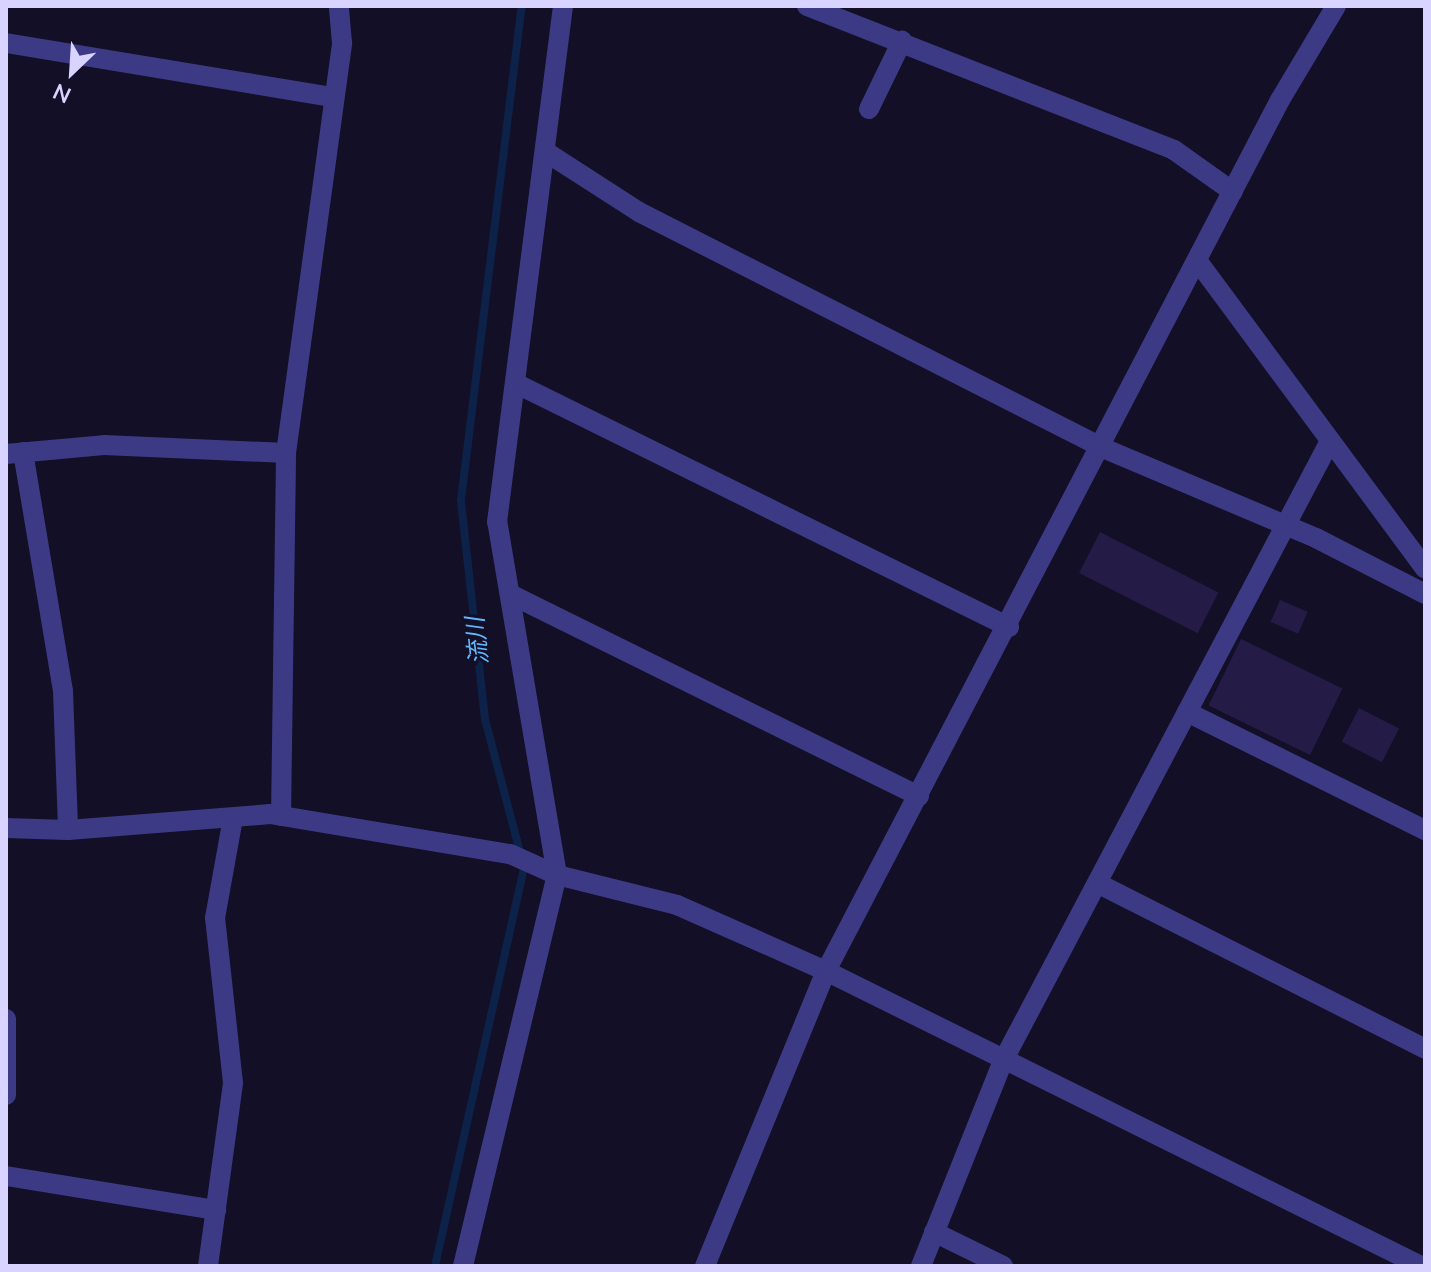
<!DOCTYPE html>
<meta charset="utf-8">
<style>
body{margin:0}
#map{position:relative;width:1431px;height:1272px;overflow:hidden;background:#130f26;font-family:Mulish,"Noto Sans JP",sans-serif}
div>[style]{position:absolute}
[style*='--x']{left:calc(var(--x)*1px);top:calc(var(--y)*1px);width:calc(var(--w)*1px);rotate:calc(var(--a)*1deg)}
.stream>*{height:8px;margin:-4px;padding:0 4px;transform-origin:4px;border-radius:4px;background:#0c2248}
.building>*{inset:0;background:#241b47;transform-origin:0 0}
.minor>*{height:20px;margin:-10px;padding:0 10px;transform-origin:10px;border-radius:10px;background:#3d3a85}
.tertiary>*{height:20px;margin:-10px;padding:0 10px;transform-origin:10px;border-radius:10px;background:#3d3a85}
span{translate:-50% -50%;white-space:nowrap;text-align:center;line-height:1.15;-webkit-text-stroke:6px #130f26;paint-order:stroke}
.water-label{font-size:24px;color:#62b6ff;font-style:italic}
.frame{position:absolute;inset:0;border:8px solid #d9d4ff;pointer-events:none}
.north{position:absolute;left:32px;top:32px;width:80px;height:80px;-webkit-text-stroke:6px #130f26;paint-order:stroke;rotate:205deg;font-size:22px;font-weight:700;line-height:32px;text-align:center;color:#d9d4ff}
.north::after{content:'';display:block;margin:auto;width:28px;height:36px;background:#d9d4ff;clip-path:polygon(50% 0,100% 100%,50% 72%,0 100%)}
</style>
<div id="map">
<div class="stream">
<i style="--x:435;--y:1266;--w:409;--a:-77.4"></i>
<i style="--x:524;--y:867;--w:153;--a:-104.8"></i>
<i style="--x:485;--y:719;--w:220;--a:-96.3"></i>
<i style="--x:461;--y:500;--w:498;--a:-83"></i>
</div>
<div class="building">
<i style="left:1100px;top:532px;width:133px;height:46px;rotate:27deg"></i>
<i style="left:1280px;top:600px;width:30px;height:24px;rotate:23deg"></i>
<i style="left:1241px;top:639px;width:113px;height:74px;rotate:26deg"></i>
<i style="left:1359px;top:708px;width:45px;height:38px;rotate:27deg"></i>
</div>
<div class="minor">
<i style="--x:807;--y:6;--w:394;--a:21.4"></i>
<i style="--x:1174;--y:150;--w:72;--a:35.4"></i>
<i style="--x:6;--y:43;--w:331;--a:9.4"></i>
<i style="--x:869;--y:109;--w:76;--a:-64.1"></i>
<i style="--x:546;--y:152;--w:111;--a:32.8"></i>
<i style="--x:639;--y:212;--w:521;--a:26.96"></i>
<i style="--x:1199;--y:263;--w:380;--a:53.5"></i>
<i style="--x:515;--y:383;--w:551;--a:26.29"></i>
<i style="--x:23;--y:452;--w:242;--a:80.5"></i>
<i style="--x:63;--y:691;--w:139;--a:87.9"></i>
<i style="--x:6;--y:454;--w:98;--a:-5.2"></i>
<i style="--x:104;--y:445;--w:182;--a:2.5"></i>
<i style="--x:1316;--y:538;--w:123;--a:27.2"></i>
<i style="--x:512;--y:595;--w:454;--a:26.3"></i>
<i style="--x:1187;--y:712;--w:266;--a:26.4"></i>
<i style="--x:281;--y:816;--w:363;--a:-89.2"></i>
<i style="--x:286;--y:453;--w:414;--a:-82.2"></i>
<i style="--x:342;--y:43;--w:37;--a:-95"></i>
<i style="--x:1099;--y:884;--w:365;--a:26.8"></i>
<i style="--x:826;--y:971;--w:664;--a:26.37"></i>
<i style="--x:6;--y:1019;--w:76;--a:90"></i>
<i style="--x:6;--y:1176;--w:213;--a:9.2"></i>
<i style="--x:934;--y:1232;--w:77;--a:26.2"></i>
<i style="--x:208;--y:1266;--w:185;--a:-82.2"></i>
<i style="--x:233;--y:1083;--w:166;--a:-96.2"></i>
<i style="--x:215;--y:918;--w:102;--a:-79.8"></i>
<i style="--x:463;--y:1266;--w:402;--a:-76.5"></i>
<i style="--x:557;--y:875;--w:358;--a:-99.6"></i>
<i style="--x:497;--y:522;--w:520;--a:-82.71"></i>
<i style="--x:921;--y:1266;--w:221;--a:-68.2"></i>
<i style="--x:1003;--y:1061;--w:701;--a:-62.19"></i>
</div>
<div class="tertiary">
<i style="--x:1103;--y:448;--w:231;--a:22.9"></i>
<i style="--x:6;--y:828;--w:62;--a:1.8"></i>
<i style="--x:68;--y:830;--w:203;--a:-4.5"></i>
<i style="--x:270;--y:814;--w:243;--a:9.5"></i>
<i style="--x:510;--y:854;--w:51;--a:24.1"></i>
<i style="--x:557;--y:875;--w:124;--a:14"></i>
<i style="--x:677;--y:905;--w:163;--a:23.9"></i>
<i style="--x:705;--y:1266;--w:319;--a:-67.7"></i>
<i style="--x:826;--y:971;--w:982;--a:-62.47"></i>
<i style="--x:1280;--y:100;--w:109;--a:-59.2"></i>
</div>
<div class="water-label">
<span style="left:477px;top:641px;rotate:-96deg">流川</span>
</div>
<div class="frame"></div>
<div class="north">N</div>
</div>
